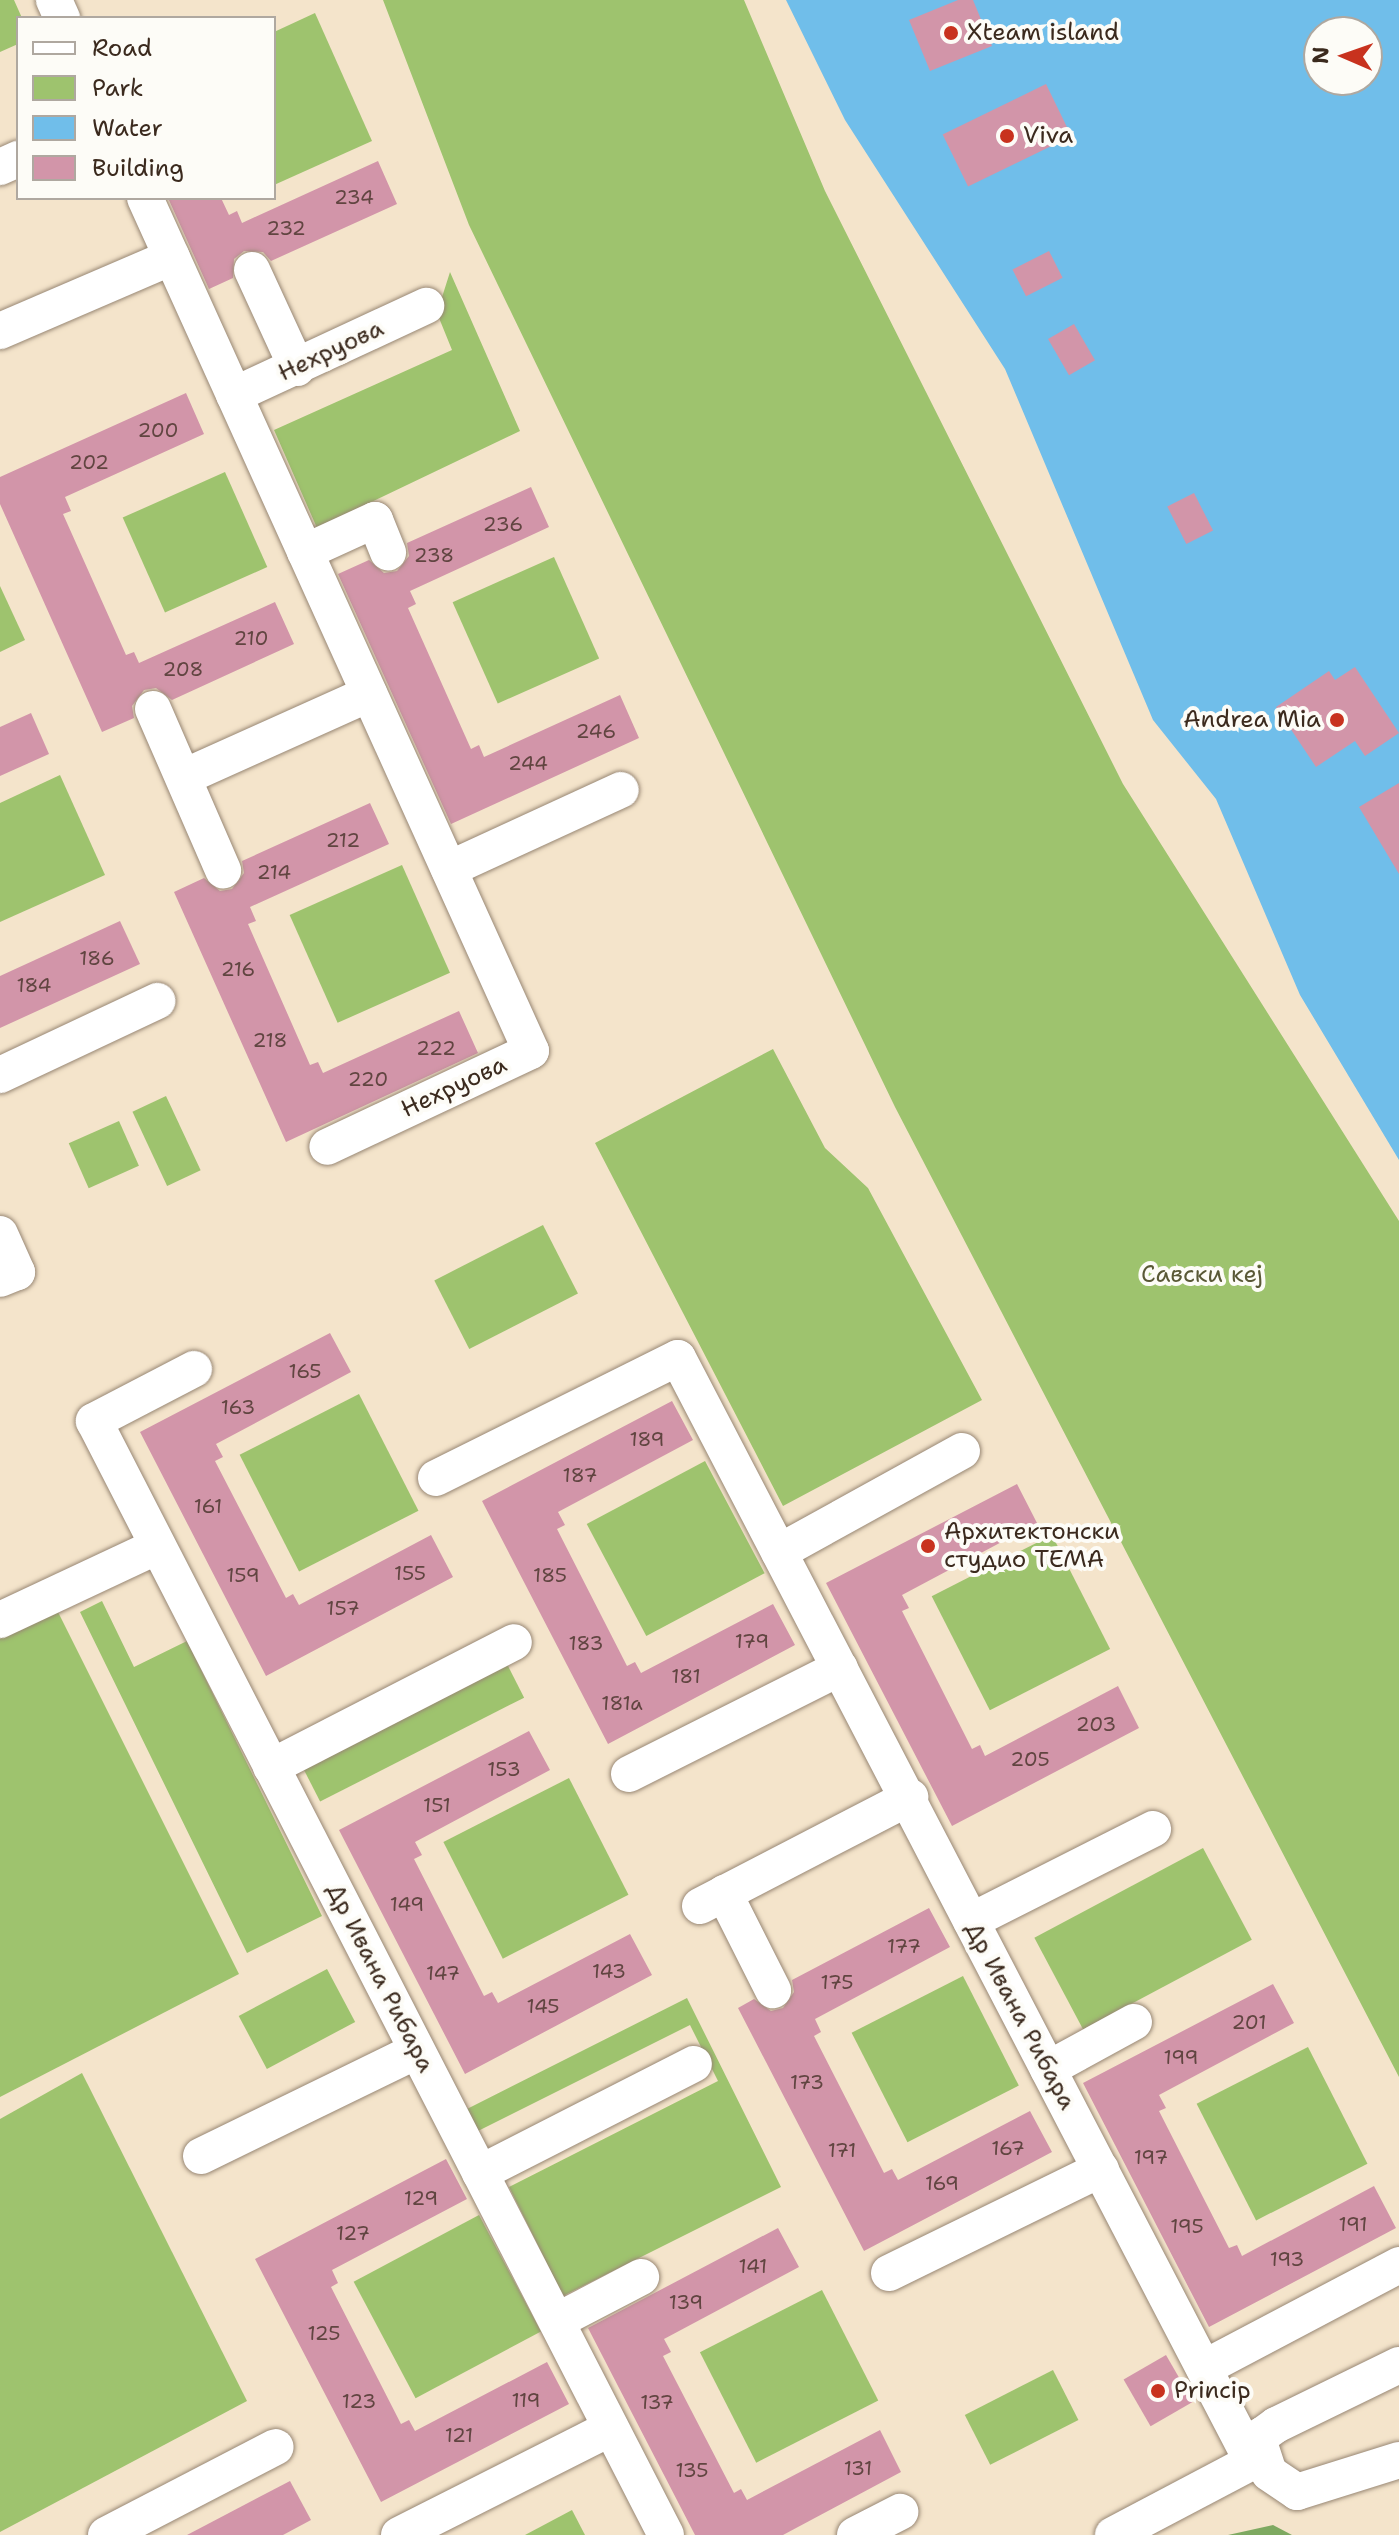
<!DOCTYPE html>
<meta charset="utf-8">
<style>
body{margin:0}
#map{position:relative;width:1399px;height:2535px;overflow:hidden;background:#f4e4cb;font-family:"Shantell Sans",sans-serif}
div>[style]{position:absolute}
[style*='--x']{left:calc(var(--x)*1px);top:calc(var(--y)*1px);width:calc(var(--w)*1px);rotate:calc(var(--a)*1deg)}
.green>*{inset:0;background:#9ec36e;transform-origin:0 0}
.forest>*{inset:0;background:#7ea961}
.water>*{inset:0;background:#70beea}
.building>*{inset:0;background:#d295a9;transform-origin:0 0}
.roads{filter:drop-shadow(0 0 2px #988774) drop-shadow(0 0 2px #988774)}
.minor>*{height:36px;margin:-18px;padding:0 18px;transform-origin:18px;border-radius:18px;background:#fff}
.dots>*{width:22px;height:22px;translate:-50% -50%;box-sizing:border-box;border:4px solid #fdfcf7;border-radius:50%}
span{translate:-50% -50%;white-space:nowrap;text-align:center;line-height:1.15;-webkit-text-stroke:8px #fdfcf7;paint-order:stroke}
.number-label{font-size:20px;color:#614541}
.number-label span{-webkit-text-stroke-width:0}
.poi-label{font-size:24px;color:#3b2a1e}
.left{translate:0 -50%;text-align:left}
.right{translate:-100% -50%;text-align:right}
.street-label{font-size:24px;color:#3b2a1e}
.park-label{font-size:24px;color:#595836}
.legend{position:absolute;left:16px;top:16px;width:260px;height:184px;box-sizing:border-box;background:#fdfcf7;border:2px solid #afa8a0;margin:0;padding:10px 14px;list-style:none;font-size:24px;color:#3b2a1e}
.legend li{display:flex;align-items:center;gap:16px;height:40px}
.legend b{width:40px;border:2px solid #afa8a0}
.north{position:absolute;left:1303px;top:16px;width:80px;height:80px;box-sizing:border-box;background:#fdfcf7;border:2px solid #afa8a0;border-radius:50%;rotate:272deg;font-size:22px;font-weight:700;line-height:32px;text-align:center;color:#3b2a1e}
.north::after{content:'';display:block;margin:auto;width:28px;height:36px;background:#c8321e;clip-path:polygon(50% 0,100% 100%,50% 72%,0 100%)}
</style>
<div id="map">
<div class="green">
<i style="clip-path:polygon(0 0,14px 0,22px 18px,18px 18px,18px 44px,0 52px)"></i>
<i style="clip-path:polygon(383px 0,744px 0,825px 191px,1123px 784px,1399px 1221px,1399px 2077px,895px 1107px,469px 225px)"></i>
<i style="clip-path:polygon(315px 13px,372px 141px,274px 185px,274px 32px)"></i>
<i style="clip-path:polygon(450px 272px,520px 431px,317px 528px,274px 430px,452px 350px,437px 313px)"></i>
<i style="left:225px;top:472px;width:104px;height:112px;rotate:66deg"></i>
<i style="left:554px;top:557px;width:111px;height:111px;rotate:66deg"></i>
<i style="clip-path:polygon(0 586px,25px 640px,0 652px)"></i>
<i style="clip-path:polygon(60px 775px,105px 875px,0 922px,0 803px)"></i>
<i style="left:402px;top:865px;width:118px;height:123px;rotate:66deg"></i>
<i style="clip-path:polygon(773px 1049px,825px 1148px,868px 1188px,982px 1400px,783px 1506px,595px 1143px)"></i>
<i style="left:166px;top:1096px;width:82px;height:37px;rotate:65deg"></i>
<i style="left:119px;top:1121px;width:49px;height:55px;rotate:66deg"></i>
<i style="left:543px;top:1225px;width:77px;height:122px;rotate:63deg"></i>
<i style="left:359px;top:1394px;width:131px;height:134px;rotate:63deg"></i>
<i style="left:705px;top:1461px;width:127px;height:134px;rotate:62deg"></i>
<i style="left:1052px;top:1535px;width:128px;height:135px;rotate:63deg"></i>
<i style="clip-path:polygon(102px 1601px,134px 1667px,187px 1641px,322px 1916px,247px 1953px,80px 1612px)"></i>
<i style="clip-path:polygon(56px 1608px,239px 1974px,0 2097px,0 1634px)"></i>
<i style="left:506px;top:1662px;width:40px;height:229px;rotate:63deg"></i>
<i style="left:569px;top:1778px;width:131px;height:141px;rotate:63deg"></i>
<i style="left:1203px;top:1848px;width:104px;height:191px;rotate:62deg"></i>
<i style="left:327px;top:1969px;width:60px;height:100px;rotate:62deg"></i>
<i style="left:963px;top:1976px;width:123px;height:125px;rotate:63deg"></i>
<i style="clip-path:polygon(687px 1998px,781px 2187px,563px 2296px,509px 2187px,718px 2081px,690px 2025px,478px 2131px,467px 2109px)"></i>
<i style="left:1308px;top:2047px;width:131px;height:125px;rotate:63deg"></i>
<i style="clip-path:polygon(82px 2073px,247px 2401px,0 2532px,0 2119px)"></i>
<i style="left:479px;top:2215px;width:132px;height:142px;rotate:62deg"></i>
<i style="left:822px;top:2290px;width:124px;height:137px;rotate:63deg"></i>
<i style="left:1053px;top:2370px;width:56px;height:99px;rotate:63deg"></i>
<i style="clip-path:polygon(572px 2510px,585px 2535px,525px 2535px)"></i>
</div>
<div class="forest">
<i style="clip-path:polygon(1273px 2525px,1292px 2535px,1228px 2535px)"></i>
</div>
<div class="water">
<i style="clip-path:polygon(evenodd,786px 0,1399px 0,1399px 1160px,1300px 995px,1216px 799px,1153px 720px,1005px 369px,845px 120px,786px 0,1319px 32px,1367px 32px,1367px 80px,1319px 80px,1319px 32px)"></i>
</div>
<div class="building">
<i style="clip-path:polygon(958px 0,973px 0,992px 46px,930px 71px,909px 20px)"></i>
<i style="left:1046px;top:84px;width:58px;height:115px;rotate:64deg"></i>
<i style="clip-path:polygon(378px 161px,397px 204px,271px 261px,263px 252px,244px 251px,234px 259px,233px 278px,209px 289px,168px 198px,221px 198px,229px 215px,237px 211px,242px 223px)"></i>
<i style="left:1049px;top:251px;width:30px;height:41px;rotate:63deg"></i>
<i style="left:1074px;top:324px;width:42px;height:30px;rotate:60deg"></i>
<i style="clip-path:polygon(186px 393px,204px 434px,65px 497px,71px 511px,63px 514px,126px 655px,134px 652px,139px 663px,275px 602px,294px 644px,172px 700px,156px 688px,144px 690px,132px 706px,134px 718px,102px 732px,0 504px,0 477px)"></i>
<i style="clip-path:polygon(531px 487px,549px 527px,410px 591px,416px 604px,408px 608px,471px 749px,479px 745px,484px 757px,620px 695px,639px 738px,451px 824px,338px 574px,369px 560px,384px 573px,397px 571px,409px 556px,407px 543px)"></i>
<i style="left:1194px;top:493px;width:42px;height:30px;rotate:63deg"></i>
<i style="clip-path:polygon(1355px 667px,1399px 733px,1365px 756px,1355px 741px,1316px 767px,1276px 707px,1329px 671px,1335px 680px)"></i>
<i style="clip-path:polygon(31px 713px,49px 754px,0 776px,0 727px)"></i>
<i style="clip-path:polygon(1399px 783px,1399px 874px,1359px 807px)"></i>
<i style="clip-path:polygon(370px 803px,389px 844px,250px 907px,256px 921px,248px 924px,310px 1065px,318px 1062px,323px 1073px,459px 1011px,478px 1053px,286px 1142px,174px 892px,204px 878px,220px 891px,232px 889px,244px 873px,242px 861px)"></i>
<i style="clip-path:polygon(120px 921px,140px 964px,0 1028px,0 976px)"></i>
<i style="clip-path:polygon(330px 1333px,351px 1372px,216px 1444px,223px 1457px,215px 1461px,286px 1598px,293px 1594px,299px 1605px,431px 1535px,453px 1577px,266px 1676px,140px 1432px)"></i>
<i style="clip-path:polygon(672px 1401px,693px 1440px,558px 1512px,565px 1525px,557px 1529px,627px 1666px,635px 1662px,641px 1673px,773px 1604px,795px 1645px,608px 1744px,482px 1501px)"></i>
<i style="clip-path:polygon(1017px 1484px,1037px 1523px,902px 1595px,909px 1608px,902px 1611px,972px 1749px,980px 1745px,985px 1756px,1118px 1686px,1139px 1728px,952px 1826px,826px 1583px)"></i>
<i style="clip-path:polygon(529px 1731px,550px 1770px,415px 1842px,422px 1855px,414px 1859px,484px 1996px,492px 1992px,498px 2003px,630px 1934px,652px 1975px,465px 2074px,339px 1830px)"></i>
<i style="clip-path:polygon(929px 1908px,950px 1947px,815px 2019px,821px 2032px,814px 2036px,884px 2173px,892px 2169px,898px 2180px,1030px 2111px,1052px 2152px,864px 2251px,738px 2008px,754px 1999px,771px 2011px,783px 2008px,794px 1992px,792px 1980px)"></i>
<i style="clip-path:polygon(1273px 1984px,1294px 2023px,1159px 2095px,1166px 2108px,1159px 2111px,1229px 2248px,1237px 2245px,1242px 2256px,1374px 2186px,1396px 2228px,1209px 2327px,1083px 2083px)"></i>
<i style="clip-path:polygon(446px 2159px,467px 2199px,332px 2270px,338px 2283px,331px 2287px,401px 2424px,409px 2420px,415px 2431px,547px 2362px,569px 2404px,381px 2502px,255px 2259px)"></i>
<i style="clip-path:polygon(778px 2228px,799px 2267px,664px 2339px,671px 2352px,663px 2356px,734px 2493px,741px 2489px,747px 2500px,880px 2430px,901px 2472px,783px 2535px,695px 2535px,588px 2328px)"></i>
<i style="left:1166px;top:2355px;width:54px;height:49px;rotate:60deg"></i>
<i style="clip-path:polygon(290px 2481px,311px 2520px,283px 2535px,187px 2535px)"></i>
</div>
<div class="roads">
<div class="minor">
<i style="--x:54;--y:0;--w:20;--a:66"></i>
<i style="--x:0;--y:167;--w:20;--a:-24"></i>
<i style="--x:145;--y:198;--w:936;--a:65.65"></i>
<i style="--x:531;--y:1051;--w:225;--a:154.8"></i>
<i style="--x:252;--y:270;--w:108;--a:65.3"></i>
<i style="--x:0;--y:331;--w:187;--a:-23.3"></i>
<i style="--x:234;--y:395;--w:212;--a:-24.9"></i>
<i style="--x:305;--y:552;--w:77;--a:-24.6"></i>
<i style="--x:375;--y:520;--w:35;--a:68"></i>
<i style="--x:153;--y:709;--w:176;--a:66.5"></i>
<i style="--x:184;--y:777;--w:203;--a:-24.2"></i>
<i style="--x:449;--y:869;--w:189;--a:-24.7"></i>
<i style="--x:0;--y:1075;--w:174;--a:-25.2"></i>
<i style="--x:0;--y:1234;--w:42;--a:65.9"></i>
<i style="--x:17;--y:1272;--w:18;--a:158"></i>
<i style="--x:194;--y:1369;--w:113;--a:152.5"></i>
<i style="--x:94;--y:1421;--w:1252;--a:62.82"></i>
<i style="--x:436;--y:1478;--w:270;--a:-26.4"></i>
<i style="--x:678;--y:1358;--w:1243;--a:62.51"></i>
<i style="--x:779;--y:1552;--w:209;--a:-28.9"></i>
<i style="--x:0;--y:1620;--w:174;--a:-25.1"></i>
<i style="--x:271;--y:1767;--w:273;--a:-27.2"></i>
<i style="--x:629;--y:1774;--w:236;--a:-26.7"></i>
<i style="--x:724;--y:1893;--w:109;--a:63.2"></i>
<i style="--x:700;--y:1906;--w:237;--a:-27.4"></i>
<i style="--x:971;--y:1921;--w:204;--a:-26.8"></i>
<i style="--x:1048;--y:2069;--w:98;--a:-28.7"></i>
<i style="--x:201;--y:2156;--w:239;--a:-26"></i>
<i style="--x:480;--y:2173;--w:240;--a:-27"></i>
<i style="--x:889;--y:2273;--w:236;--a:-26.1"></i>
<i style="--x:557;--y:2321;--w:95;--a:-27.6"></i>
<i style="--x:1399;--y:2365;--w:137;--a:154"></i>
<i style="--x:1276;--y:2425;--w:17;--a:144"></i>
<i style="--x:1262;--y:2435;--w:10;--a:101"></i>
<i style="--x:1260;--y:2445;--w:29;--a:72"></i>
<i style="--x:1269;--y:2473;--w:34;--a:34"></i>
<i style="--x:1297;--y:2492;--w:107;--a:-17.4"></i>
<i style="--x:1204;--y:2368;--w:221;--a:-27.8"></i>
<i style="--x:106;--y:2535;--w:191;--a:-27.4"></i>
<i style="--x:399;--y:2535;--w:237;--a:-26.8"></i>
<i style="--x:855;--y:2535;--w:51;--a:-27.1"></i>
<i style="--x:1113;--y:2535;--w:167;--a:-27.8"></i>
</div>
</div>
<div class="dots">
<i style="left:951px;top:33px;background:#c8321e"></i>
<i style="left:1007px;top:136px;background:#c8321e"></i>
<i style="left:1337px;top:720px;background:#c8321e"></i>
<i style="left:928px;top:1546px;background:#c8321e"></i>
<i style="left:1158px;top:2391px;background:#c8321e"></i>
</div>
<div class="number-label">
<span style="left:354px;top:197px">234</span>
<span style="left:286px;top:228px">232</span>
<span style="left:158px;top:430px">200</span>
<span style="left:89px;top:462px">202</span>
<span style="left:503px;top:524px">236</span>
<span style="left:434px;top:555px">238</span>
<span style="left:251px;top:638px">210</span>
<span style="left:183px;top:669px">208</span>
<span style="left:596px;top:731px">246</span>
<span style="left:528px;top:763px">244</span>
<span style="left:343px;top:840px">212</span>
<span style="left:274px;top:872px">214</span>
<span style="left:97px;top:958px">186</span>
<span style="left:238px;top:969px">216</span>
<span style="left:34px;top:985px">184</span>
<span style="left:270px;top:1040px">218</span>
<span style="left:436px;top:1048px">222</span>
<span style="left:368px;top:1079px">220</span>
<span style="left:305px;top:1371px">165</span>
<span style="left:238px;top:1407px">163</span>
<span style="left:647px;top:1439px">189</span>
<span style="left:580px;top:1475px">187</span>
<span style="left:208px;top:1506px">161</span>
<span style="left:410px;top:1573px">155</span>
<span style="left:243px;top:1575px">159</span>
<span style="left:550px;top:1575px">185</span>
<span style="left:343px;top:1608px">157</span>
<span style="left:752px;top:1641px">179</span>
<span style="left:586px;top:1643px">183</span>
<span style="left:686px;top:1676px">181</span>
<span style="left:622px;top:1703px">181a</span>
<span style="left:1096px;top:1724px">203</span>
<span style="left:1030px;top:1759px">205</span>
<span style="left:504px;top:1769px">153</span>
<span style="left:437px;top:1805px">151</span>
<span style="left:407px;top:1904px">149</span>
<span style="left:904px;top:1946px">177</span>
<span style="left:609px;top:1971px">143</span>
<span style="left:443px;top:1973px">147</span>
<span style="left:837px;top:1982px">175</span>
<span style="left:543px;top:2006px">145</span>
<span style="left:1249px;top:2022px">201</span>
<span style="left:1181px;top:2057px">199</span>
<span style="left:807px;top:2082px">173</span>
<span style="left:1008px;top:2148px">167</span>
<span style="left:842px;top:2150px">171</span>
<span style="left:1151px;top:2157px">197</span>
<span style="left:942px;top:2183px">169</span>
<span style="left:421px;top:2198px">129</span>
<span style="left:1353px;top:2224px">191</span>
<span style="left:1187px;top:2226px">195</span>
<span style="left:353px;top:2233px">127</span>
<span style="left:1287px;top:2259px">193</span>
<span style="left:753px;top:2266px">141</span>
<span style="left:686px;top:2302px">139</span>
<span style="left:324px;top:2333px">125</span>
<span style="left:526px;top:2400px">119</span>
<span style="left:359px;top:2401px">123</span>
<span style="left:657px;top:2402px">137</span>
<span style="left:459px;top:2435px">121</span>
<span style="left:858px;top:2468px">131</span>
<span style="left:692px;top:2470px">135</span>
</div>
<div class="poi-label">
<span class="left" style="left:967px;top:33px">Xteam island</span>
<span class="left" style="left:1023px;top:136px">Viva</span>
<span class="right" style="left:1321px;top:720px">Andrea Mia</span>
<span class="left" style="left:944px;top:1546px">Архитектонски<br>студио ТЕМА</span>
<span class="left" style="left:1174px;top:2391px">Princip</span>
</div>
<div class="street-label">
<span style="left:331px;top:351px;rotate:-25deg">Нехруова</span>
<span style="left:454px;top:1087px;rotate:-25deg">Нехруова</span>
<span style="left:380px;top:1978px;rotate:63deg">Др Ивана Рибара</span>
<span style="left:1020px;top:2016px;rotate:62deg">Др Ивана Рибара</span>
</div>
<div class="park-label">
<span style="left:1202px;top:1275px">Савски кеј</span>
</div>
<ul class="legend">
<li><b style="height:10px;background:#fff"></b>Road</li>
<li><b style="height:22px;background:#9ec36e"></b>Park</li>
<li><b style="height:22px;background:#70beea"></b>Water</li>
<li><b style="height:22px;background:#d295a9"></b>Building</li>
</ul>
<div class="north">N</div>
</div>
